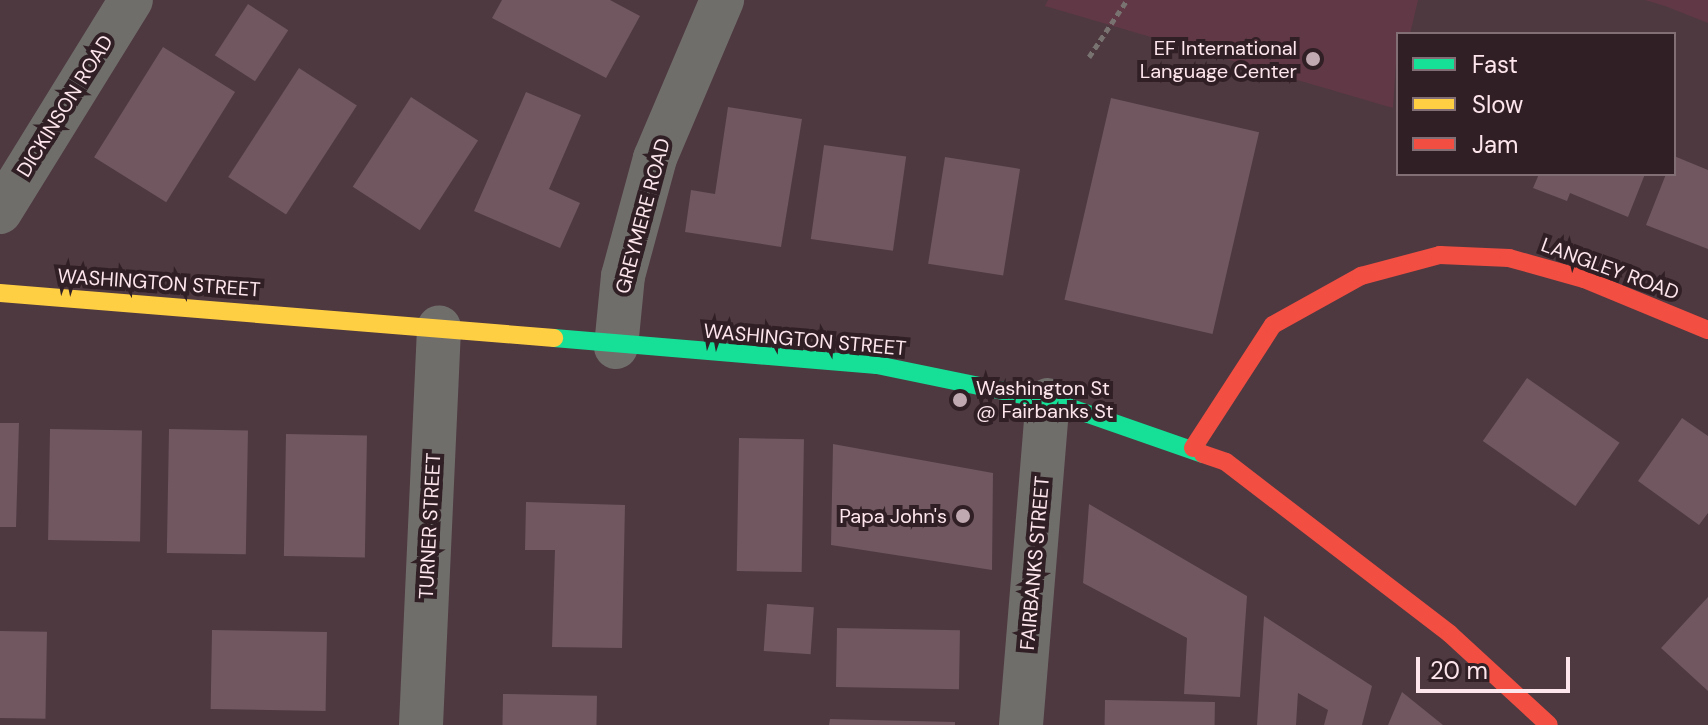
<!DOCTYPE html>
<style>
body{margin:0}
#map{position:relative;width:1708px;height:725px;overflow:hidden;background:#4e3941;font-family:"DM Sans",sans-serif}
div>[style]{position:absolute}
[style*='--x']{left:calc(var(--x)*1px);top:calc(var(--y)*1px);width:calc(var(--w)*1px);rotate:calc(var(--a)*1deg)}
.built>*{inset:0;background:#613846}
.building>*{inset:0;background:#705760;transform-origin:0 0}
.path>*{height:5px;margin-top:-2.5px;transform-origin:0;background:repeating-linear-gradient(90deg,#787271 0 6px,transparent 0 10px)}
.street>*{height:44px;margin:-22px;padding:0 22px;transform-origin:22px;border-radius:22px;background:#706e6b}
.fast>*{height:18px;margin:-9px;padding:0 9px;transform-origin:9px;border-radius:9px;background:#16e098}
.slow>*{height:18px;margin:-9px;padding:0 9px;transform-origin:9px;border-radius:9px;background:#ffcf43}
.jam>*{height:18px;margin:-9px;padding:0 9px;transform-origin:9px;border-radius:9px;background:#f24e42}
.dots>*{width:22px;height:22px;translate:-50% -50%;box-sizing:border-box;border:4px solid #301f25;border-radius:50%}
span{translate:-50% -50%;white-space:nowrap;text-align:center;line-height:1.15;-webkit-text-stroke:8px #301f25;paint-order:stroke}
.poi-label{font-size:20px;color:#fee6ed}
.right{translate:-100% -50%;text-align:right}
.left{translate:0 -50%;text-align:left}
.street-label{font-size:20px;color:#fee6ed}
.legend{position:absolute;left:1396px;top:32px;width:280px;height:144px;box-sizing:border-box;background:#301f25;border:2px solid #826f75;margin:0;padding:10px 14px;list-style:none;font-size:24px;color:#fee6ed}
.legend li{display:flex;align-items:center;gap:16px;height:40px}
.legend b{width:40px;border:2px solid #826f75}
.scale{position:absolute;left:1416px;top:657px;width:154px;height:36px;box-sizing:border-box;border:4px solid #fee6ed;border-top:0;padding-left:10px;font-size:24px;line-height:28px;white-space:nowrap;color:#fee6ed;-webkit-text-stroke:6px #301f25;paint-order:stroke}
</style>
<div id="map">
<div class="built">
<i style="clip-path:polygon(1048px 0,1418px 0,1410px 34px,1398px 34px,1393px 108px,1045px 6px)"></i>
<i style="clip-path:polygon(1645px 0,1708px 0,1708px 23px,1665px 6px)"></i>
</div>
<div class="building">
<i style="clip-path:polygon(502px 0,610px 0,640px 16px,606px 78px,492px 18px)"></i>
<i style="left:248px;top:4px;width:48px;height:61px;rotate:33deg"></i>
<i style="left:163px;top:47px;width:85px;height:130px;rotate:32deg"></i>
<i style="left:299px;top:68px;width:69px;height:130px;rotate:33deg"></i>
<i style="clip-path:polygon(526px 92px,581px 115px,549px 189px,580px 203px,560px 248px,474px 211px)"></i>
<i style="left:411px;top:97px;width:80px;height:107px;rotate:33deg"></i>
<i style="left:1111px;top:98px;width:152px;height:207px;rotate:13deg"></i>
<i style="clip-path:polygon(728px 107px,802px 119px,781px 247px,685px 232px,691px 190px,715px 194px)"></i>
<i style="left:824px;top:145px;width:83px;height:95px;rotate:8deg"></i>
<i style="clip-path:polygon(1674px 156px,1708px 170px,1708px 249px,1646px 225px,1666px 174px,1674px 174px)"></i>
<i style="left:945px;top:157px;width:76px;height:108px;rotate:9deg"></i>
<i style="clip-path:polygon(1539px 174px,1645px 174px,1628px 217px,1570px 193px,1567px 201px,1533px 188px)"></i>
<i style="left:1527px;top:378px;width:113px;height:77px;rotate:35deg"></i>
<i style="clip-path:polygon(1682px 418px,1708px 436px,1708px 513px,1699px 525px,1638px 481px)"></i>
<i style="clip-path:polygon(0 423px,19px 423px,16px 527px,0 527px)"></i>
<i style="left:50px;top:429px;width:92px;height:111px;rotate:1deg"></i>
<i style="left:169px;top:429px;width:79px;height:124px;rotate:1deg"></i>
<i style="left:286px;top:434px;width:81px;height:122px;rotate:1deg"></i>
<i style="left:739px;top:438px;width:65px;height:133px;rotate:1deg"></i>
<i style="clip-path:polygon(833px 444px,993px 473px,992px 570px,831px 545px)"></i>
<i style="clip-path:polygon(526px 502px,625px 505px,622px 648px,552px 647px,555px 550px,525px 550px)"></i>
<i style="clip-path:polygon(1089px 504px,1247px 596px,1240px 697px,1184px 694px,1187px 638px,1083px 583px)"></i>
<i style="clip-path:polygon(1708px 597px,1708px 691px,1661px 648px)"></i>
<i style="left:767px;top:604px;width:47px;height:47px;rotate:4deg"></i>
<i style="clip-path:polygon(1264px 616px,1372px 686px,1362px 725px,1324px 725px,1328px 710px,1298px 693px,1296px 725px,1257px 725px)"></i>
<i style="left:837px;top:628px;width:123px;height:59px;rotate:1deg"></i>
<i style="left:212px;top:630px;width:115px;height:79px;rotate:1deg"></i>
<i style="left:0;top:631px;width:47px;height:87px;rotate:1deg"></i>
<i style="clip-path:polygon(1402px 692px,1443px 725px,1388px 725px)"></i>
<i style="left:503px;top:694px;width:94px;height:31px;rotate:1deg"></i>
<i style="left:1105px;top:700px;width:110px;height:25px;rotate:1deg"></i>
<i style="clip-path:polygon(830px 719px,955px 722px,955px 725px,829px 725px)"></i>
</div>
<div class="path">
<i style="--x:1089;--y:57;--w:69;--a:-56.3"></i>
</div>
<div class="street">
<i style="--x:0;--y:212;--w:249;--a:-58.3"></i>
<i style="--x:616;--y:347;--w:71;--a:-84.4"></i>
<i style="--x:623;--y:276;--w:122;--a:-74.8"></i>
<i style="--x:655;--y:158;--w:172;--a:-67"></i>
<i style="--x:421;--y:725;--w:398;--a:-87.4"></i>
<i style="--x:1021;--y:725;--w:326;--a:-85.3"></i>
</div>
<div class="fast">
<i style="--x:554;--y:338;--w:324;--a:4.8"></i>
<i style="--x:877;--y:365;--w:175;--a:11.6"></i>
<i style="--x:1048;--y:400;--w:164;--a:19.2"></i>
</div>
<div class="slow">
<i style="--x:0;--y:293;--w:556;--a:4.64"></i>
</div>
<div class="jam">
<i style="--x:1193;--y:448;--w:147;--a:-57"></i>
<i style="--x:1273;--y:325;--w:101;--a:-29.1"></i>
<i style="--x:1361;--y:276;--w:82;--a:-14.9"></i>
<i style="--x:1440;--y:255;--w:69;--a:2.5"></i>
<i style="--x:1509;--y:258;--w:78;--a:15.6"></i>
<i style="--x:1584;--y:279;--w:134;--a:22.4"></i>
<i style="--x:1203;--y:454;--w:24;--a:19"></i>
<i style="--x:1226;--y:462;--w:282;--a:37.5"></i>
<i style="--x:1450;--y:634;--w:134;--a:42.6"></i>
</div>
<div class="dots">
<i style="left:1313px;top:59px;background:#c0a9b1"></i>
<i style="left:960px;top:400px;background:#c0a9b1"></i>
<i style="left:963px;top:516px;background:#c0a9b1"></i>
</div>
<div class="poi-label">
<span class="right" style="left:1297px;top:60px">EF International<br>Language Center</span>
<span class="left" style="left:976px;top:400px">Washington St<br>@ Fairbanks St</span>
<span class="right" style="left:947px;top:516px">Papa John's</span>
</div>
<div class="street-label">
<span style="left:65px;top:106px;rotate:-58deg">DICKINSON ROAD</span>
<span style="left:643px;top:216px;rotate:-75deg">GREYMERE ROAD</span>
<span style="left:1610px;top:269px;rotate:20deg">LANGLEY ROAD</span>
<span style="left:159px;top:283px;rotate:4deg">WASHINGTON STREET</span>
<span style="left:805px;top:340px;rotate:5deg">WASHINGTON STREET</span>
<span style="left:430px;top:526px;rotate:-87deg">TURNER STREET</span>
<span style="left:1035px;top:563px;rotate:-85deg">FAIRBANKS STREET</span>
</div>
<ul class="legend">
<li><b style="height:10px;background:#16e098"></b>Fast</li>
<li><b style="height:10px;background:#ffcf43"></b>Slow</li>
<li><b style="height:10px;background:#f24e42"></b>Jam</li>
</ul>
<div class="scale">20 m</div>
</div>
